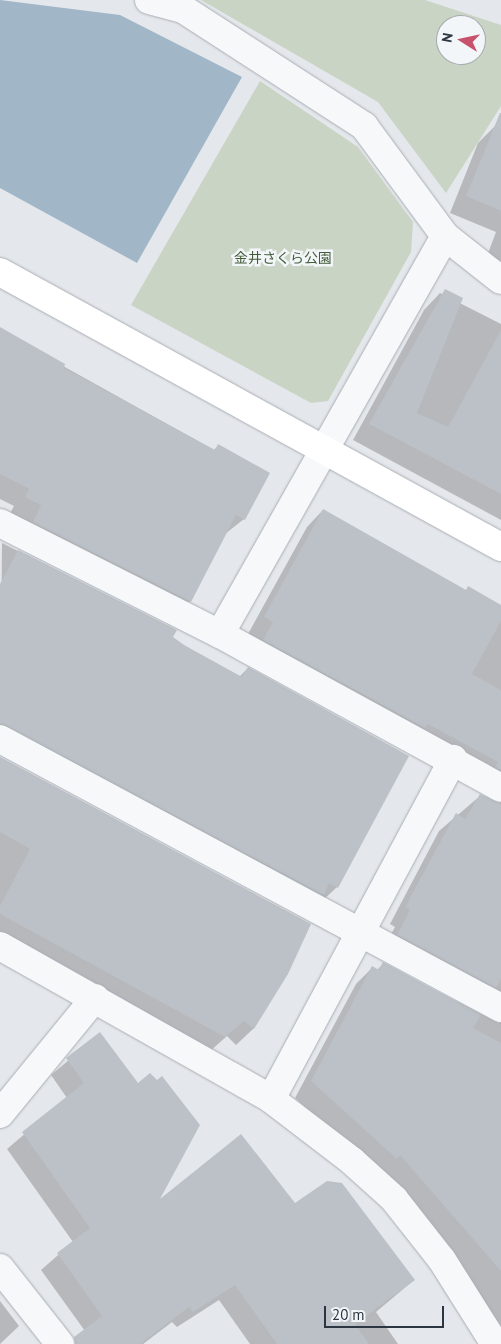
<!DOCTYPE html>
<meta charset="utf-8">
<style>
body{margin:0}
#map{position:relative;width:501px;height:1344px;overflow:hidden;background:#e4e7eb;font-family:"PT Sans","Noto Sans JP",sans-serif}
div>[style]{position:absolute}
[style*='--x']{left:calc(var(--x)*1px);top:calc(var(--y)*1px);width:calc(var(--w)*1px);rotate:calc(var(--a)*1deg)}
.green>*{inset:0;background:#cad4c5}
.water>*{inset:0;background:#a1b7c8}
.shadow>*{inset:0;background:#0003}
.building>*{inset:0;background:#bbc1c7}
.roads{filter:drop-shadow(0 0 1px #a9aeb5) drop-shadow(0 0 1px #a9aeb5)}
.street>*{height:28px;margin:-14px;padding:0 14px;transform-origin:14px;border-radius:14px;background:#f6f8f9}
.secondary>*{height:28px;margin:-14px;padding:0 14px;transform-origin:14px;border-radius:14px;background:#fff}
span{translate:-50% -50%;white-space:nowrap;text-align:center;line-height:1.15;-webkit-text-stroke:5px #f3f6f8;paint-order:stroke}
.park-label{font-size:14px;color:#435d3a}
.north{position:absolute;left:436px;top:15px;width:50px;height:50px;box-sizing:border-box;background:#f3f6f8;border:1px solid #a3a9af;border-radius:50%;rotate:280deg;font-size:14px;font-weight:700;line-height:20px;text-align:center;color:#2c3642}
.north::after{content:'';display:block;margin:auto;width:18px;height:22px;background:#c8516b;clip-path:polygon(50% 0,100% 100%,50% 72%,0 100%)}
.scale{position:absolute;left:324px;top:1306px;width:120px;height:22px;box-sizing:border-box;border:2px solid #2c3642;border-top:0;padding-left:6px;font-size:15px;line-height:18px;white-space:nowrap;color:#2c3642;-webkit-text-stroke:4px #f3f6f8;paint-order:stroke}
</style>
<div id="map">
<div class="green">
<i style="clip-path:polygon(evenodd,201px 0,425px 0,501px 25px,501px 106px,446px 193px,378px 102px,201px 0,446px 25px,476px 25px,476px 55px,446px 55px,446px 25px)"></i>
<i style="clip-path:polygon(260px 81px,358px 147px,413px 222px,411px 252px,328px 401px,311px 403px,131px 305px)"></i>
</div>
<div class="water">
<i style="clip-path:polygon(0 0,120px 15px,242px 77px,137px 263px,0 188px)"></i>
</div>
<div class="shadow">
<i style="clip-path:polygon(495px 126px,501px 129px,501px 261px,487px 256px,496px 232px,450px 213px,478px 143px)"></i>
<i style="clip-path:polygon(440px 293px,501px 324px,501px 520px,353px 440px,424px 310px)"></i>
<i style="clip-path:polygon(0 331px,214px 450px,218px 446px,244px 519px,225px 534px,190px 601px,174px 618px,1px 530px,14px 506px,0 499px)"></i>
<i style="clip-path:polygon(323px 510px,465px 591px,501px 606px,501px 1326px,422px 1212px,295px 1098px,356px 984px,372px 968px,377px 970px,383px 964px,499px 1023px,499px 1017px,382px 951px,395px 927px,390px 924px,439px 831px,480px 796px,500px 803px,498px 796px,248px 656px,258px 639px,248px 634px,307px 527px)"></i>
<i style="clip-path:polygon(2px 543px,175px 630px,172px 637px,183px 647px,239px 677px,248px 668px,337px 887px,320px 903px,0 746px)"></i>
<i style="clip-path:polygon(0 758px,287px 973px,253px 1029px,236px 1045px,227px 1036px,208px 1053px,0 940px)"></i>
<i style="clip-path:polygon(100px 1034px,156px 1203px,294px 1205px,414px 1280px,376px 1312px,398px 1344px,250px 1344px,219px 1300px,177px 1327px,172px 1322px,143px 1344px,75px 1344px,85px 1331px,41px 1270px,73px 1242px,7px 1149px,67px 1098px,51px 1075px)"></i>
<i style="clip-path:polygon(0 1301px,19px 1326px,0 1344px)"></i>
</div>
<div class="building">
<i style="clip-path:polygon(500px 113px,501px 113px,501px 211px,466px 196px)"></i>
<i style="clip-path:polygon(445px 289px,463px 298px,417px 413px,448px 427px,501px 330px,501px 494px,369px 424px)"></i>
<i style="clip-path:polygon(0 327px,65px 364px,64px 368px,215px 450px,218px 444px,270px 473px,245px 520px,236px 515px,191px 602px,33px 522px,41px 505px,25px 497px,29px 489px,0 474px)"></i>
<i style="clip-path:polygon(323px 509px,466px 590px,468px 586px,501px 605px,501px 621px,472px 674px,501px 690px,501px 770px,495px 767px,498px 762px,428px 724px,425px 728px,263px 640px,273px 622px,264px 617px)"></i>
<i style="clip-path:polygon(18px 550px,177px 630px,173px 637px,184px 645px,242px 677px,248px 667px,409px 756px,338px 888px,329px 883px,324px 895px,0 723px,0 584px)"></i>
<i style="clip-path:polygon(0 757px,311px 924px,288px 974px,254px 1029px,244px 1021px,225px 1037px,0 914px,0 906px,30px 849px,0 832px)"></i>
<i style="clip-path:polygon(480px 794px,501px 804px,501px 979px,496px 988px,397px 935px,410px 910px,405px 907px,456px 813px,465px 819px)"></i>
<i style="clip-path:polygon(383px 962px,481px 1015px,473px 1028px,501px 1043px,501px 1271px,400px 1155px,397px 1159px,311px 1081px,372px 966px,379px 970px)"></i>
<i style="clip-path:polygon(100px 1032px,138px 1083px,150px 1073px,157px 1080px,162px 1076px,200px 1125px,160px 1199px,241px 1134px,295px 1203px,327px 1181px,342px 1183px,415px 1280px,355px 1324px,369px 1344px,277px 1344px,235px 1285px,193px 1312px,189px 1307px,140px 1344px,75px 1344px,74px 1337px,102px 1316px,57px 1253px,90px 1228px,22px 1132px,84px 1083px,66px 1058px)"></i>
</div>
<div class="roads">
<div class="street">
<i style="--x:149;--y:0;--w:35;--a:15"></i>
<i style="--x:183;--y:9;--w:216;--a:32.9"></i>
<i style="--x:364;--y:126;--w:137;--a:53.6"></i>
<i style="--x:445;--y:236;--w:71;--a:38.2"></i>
<i style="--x:0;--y:523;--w:246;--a:26.8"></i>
<i style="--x:220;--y:634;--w:320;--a:28.7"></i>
<i style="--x:220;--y:634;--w:457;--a:-60.5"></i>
<i style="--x:0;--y:739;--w:569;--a:28.23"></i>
<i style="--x:0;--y:946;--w:311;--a:29.4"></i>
<i style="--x:271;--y:1099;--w:102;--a:37.4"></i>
<i style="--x:352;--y:1161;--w:57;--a:42.1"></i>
<i style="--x:394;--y:1199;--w:78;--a:51.8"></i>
<i style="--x:442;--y:1260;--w:99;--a:57.8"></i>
<i style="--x:271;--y:1099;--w:386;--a:-61.8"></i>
<i style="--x:0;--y:1114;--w:150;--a:-50.7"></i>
<i style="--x:0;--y:1268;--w:97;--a:51.7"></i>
</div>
<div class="secondary">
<i style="--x:0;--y:272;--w:572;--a:28.76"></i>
</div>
</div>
<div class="park-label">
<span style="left:283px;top:258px">金井さくら公園</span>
</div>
<div class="north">N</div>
<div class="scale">20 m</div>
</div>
